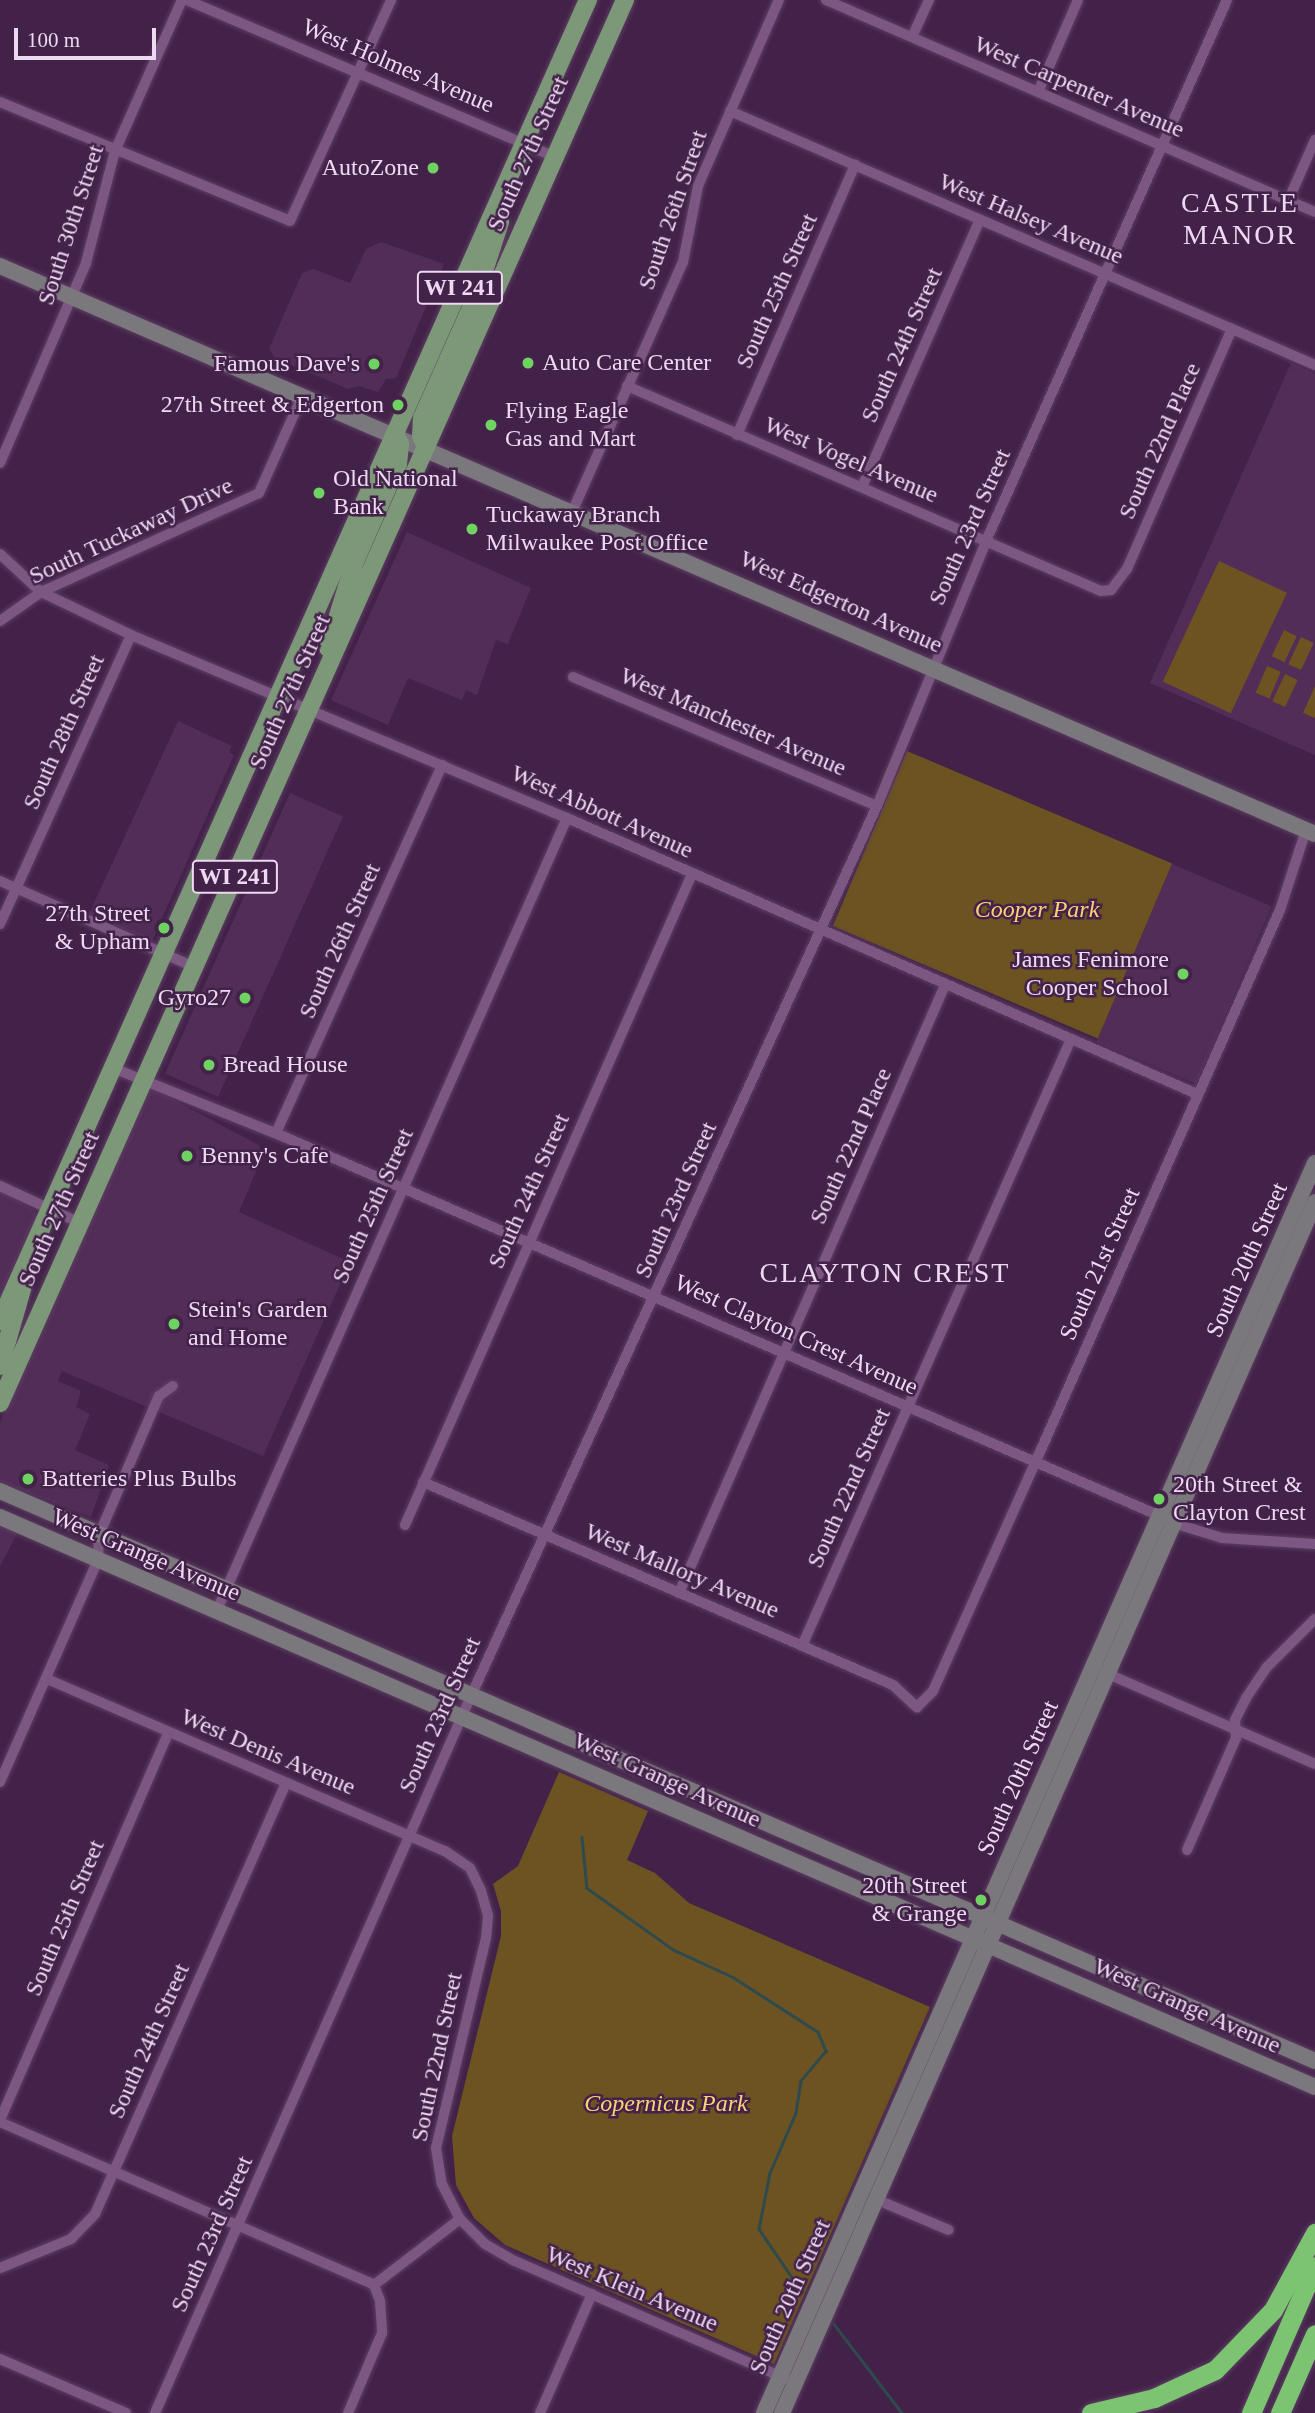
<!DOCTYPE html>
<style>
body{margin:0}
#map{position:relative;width:1315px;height:2413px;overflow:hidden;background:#432249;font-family:"Times New Roman",serif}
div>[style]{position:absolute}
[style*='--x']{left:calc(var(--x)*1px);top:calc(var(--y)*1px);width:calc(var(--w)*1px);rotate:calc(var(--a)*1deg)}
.built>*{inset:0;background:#522d58;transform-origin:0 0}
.green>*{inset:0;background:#6d5322;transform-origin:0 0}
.stream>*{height:2.5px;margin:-1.25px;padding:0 1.25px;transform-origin:1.25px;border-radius:1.25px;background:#2e4a4c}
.roads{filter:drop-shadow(0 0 2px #5c3e61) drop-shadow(0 0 2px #5c3e61)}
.street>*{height:10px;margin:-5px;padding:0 5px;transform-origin:5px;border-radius:5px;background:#7b5782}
.secondary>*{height:16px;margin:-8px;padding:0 8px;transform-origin:8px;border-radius:8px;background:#7b787d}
.primary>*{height:18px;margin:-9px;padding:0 9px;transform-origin:9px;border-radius:9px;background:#7c9878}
.highway>*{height:19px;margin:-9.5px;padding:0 9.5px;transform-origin:9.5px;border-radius:9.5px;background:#7cc472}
.dots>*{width:19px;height:19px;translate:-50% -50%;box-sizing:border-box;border:4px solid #432249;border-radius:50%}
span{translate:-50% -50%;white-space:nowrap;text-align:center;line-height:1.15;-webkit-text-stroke:5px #432249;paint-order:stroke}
.shield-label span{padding:2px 5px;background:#432249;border:2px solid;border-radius:5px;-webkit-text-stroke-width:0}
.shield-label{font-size:23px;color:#eed9f2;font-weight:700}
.street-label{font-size:24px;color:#eed9f2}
.poi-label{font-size:24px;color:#eed9f2}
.right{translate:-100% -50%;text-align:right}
.left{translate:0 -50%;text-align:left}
.park-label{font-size:24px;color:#ffcf77;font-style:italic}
.quarter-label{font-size:28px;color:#eed9f2;letter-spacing:2px}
.scale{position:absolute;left:14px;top:28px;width:142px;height:32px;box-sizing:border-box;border:4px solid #eed9f2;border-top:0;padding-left:9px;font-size:21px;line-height:24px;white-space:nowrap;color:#eed9f2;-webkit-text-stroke:5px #432249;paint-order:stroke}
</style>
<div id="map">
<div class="built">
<i style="clip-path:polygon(381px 242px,444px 264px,396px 378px,386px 379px,378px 392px,359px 386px,348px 389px,275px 358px,269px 349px,302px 273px,313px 269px,350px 283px,366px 249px)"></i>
<i style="clip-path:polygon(1291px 363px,1315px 374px,1315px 755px,1150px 683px)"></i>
<i style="clip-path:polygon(407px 532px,531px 588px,508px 644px,496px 640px,477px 695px,466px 690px,462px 700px,408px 678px,388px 725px,331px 700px)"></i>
<i style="clip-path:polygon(178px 721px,232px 746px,229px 752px,234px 755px,152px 941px,89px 914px)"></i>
<i style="left:290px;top:793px;width:58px;height:307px;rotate:24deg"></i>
<i style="left:1172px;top:864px;width:108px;height:193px;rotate:23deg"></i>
<i style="clip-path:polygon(153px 1089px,259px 1145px,262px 1157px,239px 1212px,350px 1262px,263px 1456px,62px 1371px,58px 1381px,81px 1391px,76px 1407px,90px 1414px,75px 1450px,109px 1465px,91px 1517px,0 1482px,0 1422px,146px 1095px)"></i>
<i style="clip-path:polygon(0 1191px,32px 1208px,37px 1216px,0 1303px)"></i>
<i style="clip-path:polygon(0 1524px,18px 1532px,0 1566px)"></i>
</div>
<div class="green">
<i style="left:1219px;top:561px;width:75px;height:133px;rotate:25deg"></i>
<i style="left:1284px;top:630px;width:14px;height:29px;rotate:25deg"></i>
<i style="left:1301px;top:637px;width:14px;height:30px;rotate:25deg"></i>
<i style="left:1267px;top:666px;width:15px;height:29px;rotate:23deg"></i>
<i style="left:1285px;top:674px;width:14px;height:30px;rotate:25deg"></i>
<i style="clip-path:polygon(1315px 686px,1315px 718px,1303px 713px)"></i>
<i style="left:907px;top:751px;width:288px;height:190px;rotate:23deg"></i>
<i style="clip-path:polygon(559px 1772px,648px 1811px,627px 1860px,655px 1873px,689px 1903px,930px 2007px,774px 2364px,505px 2245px,474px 2218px,456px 2185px,452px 2136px,501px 1936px,501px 1911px,493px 1884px,518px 1866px)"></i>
</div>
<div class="stream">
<i style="--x:582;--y:1837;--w:51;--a:84.4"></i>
<i style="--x:587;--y:1888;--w:107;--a:35.5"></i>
<i style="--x:674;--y:1950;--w:65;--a:24.6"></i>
<i style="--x:733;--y:1977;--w:101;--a:32.9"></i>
<i style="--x:818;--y:2032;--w:21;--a:67"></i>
<i style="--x:826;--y:2051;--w:39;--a:130"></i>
<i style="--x:801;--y:2081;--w:32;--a:99"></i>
<i style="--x:796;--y:2113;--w:65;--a:113.4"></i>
<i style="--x:770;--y:2173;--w:57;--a:101.1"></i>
<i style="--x:759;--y:2229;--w:76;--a:55.7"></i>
<i style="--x:834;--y:2324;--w:112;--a:52.6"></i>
</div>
<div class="roads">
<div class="street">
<i style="--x:187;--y:0;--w:398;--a:23.1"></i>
<i style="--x:826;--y:0;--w:533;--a:23.44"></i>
<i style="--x:912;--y:37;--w:41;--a:-65.3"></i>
<i style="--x:1038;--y:92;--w:100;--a:-66.5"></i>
<i style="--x:0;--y:102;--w:313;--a:22.3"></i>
<i style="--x:290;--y:221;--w:243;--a:-65.4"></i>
<i style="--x:730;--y:111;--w:638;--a:23.47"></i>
<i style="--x:1288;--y:201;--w:67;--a:-66.1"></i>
<i style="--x:627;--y:386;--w:516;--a:23.39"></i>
<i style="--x:1101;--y:591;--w:10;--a:-6"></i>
<i style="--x:1111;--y:590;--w:26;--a:-53"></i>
<i style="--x:1127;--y:569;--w:262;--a:-66.4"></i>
<i style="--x:737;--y:435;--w:295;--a:-66.4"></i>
<i style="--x:0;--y:463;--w:218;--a:-66.7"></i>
<i style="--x:86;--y:263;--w:116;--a:-75.5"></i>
<i style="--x:115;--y:151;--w:165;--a:-66.1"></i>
<i style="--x:862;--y:487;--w:292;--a:-66.2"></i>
<i style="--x:573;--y:510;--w:271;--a:-66.1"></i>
<i style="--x:683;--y:262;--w:77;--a:-78.8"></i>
<i style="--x:698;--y:186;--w:203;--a:-66.5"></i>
<i style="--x:0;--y:554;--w:56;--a:42.8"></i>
<i style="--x:41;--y:592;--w:100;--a:25.5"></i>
<i style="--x:131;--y:635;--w:473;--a:22.8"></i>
<i style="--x:567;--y:818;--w:688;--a:23.66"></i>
<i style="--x:0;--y:621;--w:50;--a:-35.3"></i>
<i style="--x:41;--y:592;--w:239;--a:-24.4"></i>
<i style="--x:259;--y:493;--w:108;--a:-66"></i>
<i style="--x:573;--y:677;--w:330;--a:23"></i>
<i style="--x:0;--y:881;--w:212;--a:23.9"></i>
<i style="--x:0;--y:924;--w:317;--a:-65.6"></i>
<i style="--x:113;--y:1068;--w:188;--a:21.9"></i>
<i style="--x:287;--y:1138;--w:976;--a:23.41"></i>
<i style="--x:1183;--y:1526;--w:41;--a:17.1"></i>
<i style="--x:1222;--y:1538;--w:93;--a:3.7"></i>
<i style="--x:276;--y:1133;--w:404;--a:-65.7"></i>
<i style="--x:0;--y:1186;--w:88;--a:24.8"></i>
<i style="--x:423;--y:1482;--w:512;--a:23.36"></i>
<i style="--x:893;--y:1685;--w:33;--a:43"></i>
<i style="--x:917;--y:1707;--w:23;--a:-45"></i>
<i style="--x:933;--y:1691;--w:262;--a:-65.9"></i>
<i style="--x:1040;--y:1452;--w:593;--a:-66.12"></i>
<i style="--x:1280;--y:910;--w:84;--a:-72"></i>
<i style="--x:405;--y:1525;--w:711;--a:-66.21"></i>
<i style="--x:679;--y:1593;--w:664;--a:-66.37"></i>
<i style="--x:217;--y:1610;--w:866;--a:-66.16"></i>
<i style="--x:802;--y:1646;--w:664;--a:-66.1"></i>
<i style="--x:1092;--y:1667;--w:243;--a:23.5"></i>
<i style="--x:47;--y:1679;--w:434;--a:23.4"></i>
<i style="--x:445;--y:1851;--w:30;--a:34"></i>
<i style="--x:470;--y:1868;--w:25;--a:64"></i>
<i style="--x:481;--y:1891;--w:26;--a:74"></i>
<i style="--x:488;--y:1916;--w:22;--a:95"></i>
<i style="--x:486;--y:1938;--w:216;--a:103.4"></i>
<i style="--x:436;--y:2148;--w:36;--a:81"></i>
<i style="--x:442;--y:2184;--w:39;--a:63"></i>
<i style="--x:460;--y:2219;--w:108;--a:142.5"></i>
<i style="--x:374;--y:2285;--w:17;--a:69"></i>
<i style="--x:380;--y:2301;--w:32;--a:86"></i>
<i style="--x:382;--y:2333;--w:87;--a:113"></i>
<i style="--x:0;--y:1782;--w:243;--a:-66.2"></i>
<i style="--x:98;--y:1560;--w:25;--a:-88"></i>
<i style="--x:99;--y:1535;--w:139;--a:-66.7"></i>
<i style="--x:154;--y:1407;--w:12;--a:-66"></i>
<i style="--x:159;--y:1396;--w:17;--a:-36"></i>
<i style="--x:1187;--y:1850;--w:122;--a:-66.4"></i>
<i style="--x:1236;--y:1738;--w:18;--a:-93"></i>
<i style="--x:1235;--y:1720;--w:25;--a:-63"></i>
<i style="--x:1246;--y:1698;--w:37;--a:-56"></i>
<i style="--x:1267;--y:1667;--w:68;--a:-45"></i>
<i style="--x:0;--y:2120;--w:423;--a:-66.5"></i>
<i style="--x:0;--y:2122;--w:408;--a:23.5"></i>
<i style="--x:885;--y:2203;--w:69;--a:22.9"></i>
<i style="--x:460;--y:2219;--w:35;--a:45"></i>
<i style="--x:485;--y:2244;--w:34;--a:30"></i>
<i style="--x:515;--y:2261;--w:296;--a:23.5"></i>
<i style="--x:0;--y:2268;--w:77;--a:-22.2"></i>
<i style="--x:71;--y:2239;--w:35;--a:-46"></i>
<i style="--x:95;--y:2214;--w:471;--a:-66.1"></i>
<i style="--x:0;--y:2359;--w:137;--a:23.2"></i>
<i style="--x:155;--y:2413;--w:784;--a:-66.22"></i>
<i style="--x:471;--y:1696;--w:978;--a:-65.48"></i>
<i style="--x:877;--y:806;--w:287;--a:-67.6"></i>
<i style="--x:986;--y:541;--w:592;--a:-65.99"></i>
<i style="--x:540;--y:2413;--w:130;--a:-66.4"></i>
</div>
<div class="secondary">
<i style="--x:0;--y:266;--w:1432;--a:23.36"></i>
<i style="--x:0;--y:1491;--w:1433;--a:23.43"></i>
<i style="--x:0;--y:1517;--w:1433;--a:23.43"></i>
<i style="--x:764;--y:2413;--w:1366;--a:-66.21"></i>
<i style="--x:782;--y:2413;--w:1323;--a:-66.24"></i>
</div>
<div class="primary">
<i style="--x:426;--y:447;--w:12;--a:-114"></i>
<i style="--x:421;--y:436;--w:18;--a:-87"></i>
<i style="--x:422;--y:418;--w:130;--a:-66"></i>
<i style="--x:475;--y:299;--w:81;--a:-72"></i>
<i style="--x:328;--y:648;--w:91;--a:-72.8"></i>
<i style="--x:355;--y:561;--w:106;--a:-66.1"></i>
<i style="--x:398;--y:464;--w:20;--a:-84"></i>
<i style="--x:400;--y:444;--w:11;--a:-117"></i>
<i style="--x:0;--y:1321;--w:1446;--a:-66.01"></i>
<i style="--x:0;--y:1366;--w:83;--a:-74"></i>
<i style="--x:0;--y:1403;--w:1536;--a:-65.99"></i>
</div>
<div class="highway">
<i style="--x:1091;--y:2413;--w:65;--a:-13.4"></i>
<i style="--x:1154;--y:2398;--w:67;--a:-24.7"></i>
<i style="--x:1215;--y:2370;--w:83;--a:-46"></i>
<i style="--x:1273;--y:2310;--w:88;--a:-61.4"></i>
<i style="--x:1251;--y:2413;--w:160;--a:-66.5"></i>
<i style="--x:1280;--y:2413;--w:86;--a:-66.1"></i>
</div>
</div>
<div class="dots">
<i style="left:433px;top:168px;background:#6ed360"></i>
<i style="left:528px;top:363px;background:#6ed360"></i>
<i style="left:374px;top:364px;background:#6ed360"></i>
<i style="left:398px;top:405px;background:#6ed360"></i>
<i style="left:491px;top:425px;background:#6ed360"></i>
<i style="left:319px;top:493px;background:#6ed360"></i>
<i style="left:472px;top:529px;background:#6ed360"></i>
<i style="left:164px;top:928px;background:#6ed360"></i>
<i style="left:1183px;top:974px;background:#6ed360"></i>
<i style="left:245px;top:998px;background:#6ed360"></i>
<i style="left:209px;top:1065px;background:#6ed360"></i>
<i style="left:187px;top:1156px;background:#6ed360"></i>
<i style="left:174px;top:1324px;background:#6ed360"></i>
<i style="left:28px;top:1479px;background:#6ed360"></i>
<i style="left:1159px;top:1499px;background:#6ed360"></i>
<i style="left:981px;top:1900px;background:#6ed360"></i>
</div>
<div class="shield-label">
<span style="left:460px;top:288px">WI 241</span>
<span style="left:235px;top:877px">WI 241</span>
</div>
<div class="street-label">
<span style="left:398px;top:66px;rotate:23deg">West Holmes Avenue</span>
<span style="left:1079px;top:87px;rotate:23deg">West Carpenter Avenue</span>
<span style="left:528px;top:154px;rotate:-66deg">South 27th Street</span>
<span style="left:673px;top:210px;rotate:-71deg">South 26th Street</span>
<span style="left:1031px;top:219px;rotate:23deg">West Halsey Avenue</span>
<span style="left:71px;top:225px;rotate:-72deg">South 30th Street</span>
<span style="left:777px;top:291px;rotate:-66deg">South 25th Street</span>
<span style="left:902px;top:345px;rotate:-66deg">South 24th Street</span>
<span style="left:1160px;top:441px;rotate:-66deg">South 22nd Place</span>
<span style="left:851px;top:460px;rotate:23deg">West Vogel Avenue</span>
<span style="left:970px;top:527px;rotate:-66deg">South 23rd Street</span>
<span style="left:131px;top:531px;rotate:-25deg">South Tuckaway Drive</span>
<span style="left:841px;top:602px;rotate:24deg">West Edgerton Avenue</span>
<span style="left:290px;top:692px;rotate:-66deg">South 27th Street</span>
<span style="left:733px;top:722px;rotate:23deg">West Manchester Avenue</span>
<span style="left:64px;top:732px;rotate:-66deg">South 28th Street</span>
<span style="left:602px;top:812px;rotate:24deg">West Abbott Avenue</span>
<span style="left:340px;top:941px;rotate:-66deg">South 26th Street</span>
<span style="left:851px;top:1146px;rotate:-66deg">South 22nd Place</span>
<span style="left:529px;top:1191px;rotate:-66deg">South 24th Street</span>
<span style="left:676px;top:1200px;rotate:-66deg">South 23rd Street</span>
<span style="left:373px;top:1206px;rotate:-66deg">South 25th Street</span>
<span style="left:59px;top:1209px;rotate:-66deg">South 27th Street</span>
<span style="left:1247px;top:1260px;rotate:-66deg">South 20th Street</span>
<span style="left:1100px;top:1264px;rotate:-66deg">South 21st Street</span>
<span style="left:796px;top:1335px;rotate:24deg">West Clayton Crest Avenue</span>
<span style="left:849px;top:1488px;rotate:-66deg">South 22nd Street</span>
<span style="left:146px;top:1555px;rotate:23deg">West Grange Avenue</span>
<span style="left:682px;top:1571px;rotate:23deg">West Mallory Avenue</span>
<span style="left:440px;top:1715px;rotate:-66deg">South 23rd Street</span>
<span style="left:268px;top:1752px;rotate:23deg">West Denis Avenue</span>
<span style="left:1018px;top:1778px;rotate:-66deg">South 20th Street</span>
<span style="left:667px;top:1780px;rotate:24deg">West Grange Avenue</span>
<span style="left:65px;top:1918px;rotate:-67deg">South 25th Street</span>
<span style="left:1187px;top:2006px;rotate:24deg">West Grange Avenue</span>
<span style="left:149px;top:2041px;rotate:-66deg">South 24th Street</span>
<span style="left:437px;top:2057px;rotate:-78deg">South 22nd Street</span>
<span style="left:212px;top:2234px;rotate:-66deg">South 23rd Street</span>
<span style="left:632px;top:2289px;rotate:23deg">West Klein Avenue</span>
<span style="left:790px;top:2297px;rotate:-66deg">South 20th Street</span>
</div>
<div class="poi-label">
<span class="right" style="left:419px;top:168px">AutoZone</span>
<span class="left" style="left:542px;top:363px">Auto Care Center</span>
<span class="right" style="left:360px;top:364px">Famous Dave's</span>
<span class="right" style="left:384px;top:405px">27th Street &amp; Edgerton</span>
<span class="left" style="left:505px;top:425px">Flying Eagle<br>Gas and Mart</span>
<span class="left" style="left:333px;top:493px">Old National<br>Bank</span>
<span class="left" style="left:486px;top:529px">Tuckaway Branch<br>Milwaukee Post Office</span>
<span class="right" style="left:150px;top:928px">27th Street<br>&amp; Upham</span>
<span class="right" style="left:1169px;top:974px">James Fenimore<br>Cooper School</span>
<span class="right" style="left:231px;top:998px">Gyro27</span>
<span class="left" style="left:223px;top:1065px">Bread House</span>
<span class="left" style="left:201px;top:1156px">Benny's Cafe</span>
<span class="left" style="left:188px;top:1324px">Stein's Garden<br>and Home</span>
<span class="left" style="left:42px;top:1479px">Batteries Plus Bulbs</span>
<span class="left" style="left:1173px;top:1499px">20th Street &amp;<br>Clayton Crest</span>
<span class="right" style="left:967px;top:1900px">20th Street<br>&amp; Grange</span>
</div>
<div class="park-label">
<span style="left:1037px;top:910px">Cooper Park</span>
<span style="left:666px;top:2104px">Copernicus Park</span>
</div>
<div class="quarter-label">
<span style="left:1240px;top:219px">CASTLE<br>MANOR</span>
<span style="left:885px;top:1273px">CLAYTON CREST</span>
</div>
<div class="scale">100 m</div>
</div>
